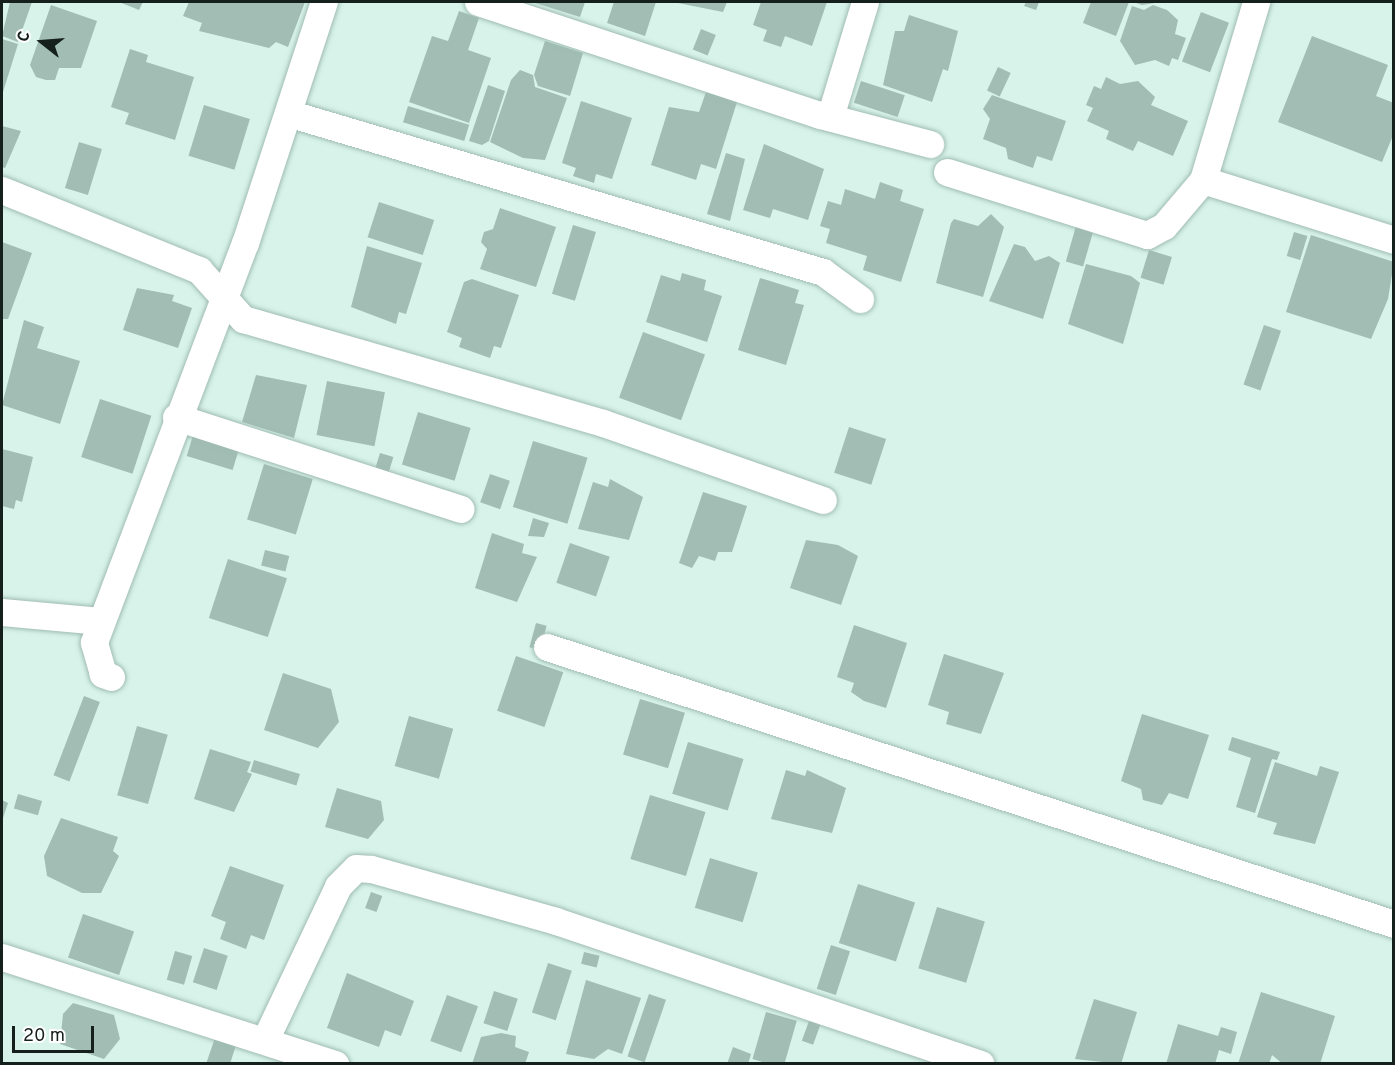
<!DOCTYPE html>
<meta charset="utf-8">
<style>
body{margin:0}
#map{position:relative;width:1395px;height:1065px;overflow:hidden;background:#d7f3ea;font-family:Overpass,sans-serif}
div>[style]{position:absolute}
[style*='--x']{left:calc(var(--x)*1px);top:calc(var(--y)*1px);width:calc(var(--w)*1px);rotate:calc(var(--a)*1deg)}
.building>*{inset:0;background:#a1bdb4;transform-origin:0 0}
.roads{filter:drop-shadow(0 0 2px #a0bcb2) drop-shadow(0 0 2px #a0bcb2)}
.street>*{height:27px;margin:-13.5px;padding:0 13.5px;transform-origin:13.5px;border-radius:13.5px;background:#fff}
span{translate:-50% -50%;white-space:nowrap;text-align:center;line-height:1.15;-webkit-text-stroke:4.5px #fff;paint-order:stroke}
.frame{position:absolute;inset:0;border:3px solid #151f1c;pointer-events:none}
.north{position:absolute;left:12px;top:12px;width:60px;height:60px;-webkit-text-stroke:4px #fff;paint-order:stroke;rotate:287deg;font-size:16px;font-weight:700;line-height:24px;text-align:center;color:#151f1c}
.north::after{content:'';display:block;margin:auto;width:21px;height:27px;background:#151f1c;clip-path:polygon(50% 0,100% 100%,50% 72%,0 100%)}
.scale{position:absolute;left:12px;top:1026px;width:82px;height:27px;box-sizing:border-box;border:3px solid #151f1c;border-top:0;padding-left:8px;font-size:18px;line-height:21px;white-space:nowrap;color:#151f1c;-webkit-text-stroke:4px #fff;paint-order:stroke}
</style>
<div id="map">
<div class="building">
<i style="clip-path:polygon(10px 2px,32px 2px,18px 42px,2px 36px)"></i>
<i style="clip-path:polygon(119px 2px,143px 2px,139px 10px)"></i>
<i style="clip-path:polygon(189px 2px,305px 2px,288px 47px,276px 42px,269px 48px,199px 31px,202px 23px,183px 16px)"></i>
<i style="clip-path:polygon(532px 2px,585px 2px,580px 17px)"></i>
<i style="clip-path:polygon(614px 2px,656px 2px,645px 36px,607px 23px)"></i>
<i style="clip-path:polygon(673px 2px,727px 2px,723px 12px)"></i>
<i style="clip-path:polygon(761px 2px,827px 2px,812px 46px,785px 36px,781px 47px,763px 41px,767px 30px,753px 25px)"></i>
<i style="clip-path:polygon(1026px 2px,1039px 2px,1036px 10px,1024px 6px)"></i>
<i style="clip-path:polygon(1091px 2px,1129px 2px,1116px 36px,1083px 23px)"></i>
<i style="clip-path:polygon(1133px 2px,1161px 2px,1142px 5px)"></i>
<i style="clip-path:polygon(51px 5px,97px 21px,81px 68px,59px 68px,55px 80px,46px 80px,36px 77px,30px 65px)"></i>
<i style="clip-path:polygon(1153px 5px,1167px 10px,1178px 20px,1175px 34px,1186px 38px,1178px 60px,1172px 58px,1169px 66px,1155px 60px,1135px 65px,1120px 41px,1132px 6px,1144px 10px)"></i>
<i style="clip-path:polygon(459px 11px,479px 18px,468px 50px,491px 58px,469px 123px,409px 102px,432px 36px,448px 41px)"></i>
<i style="left:1201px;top:12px;width:30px;height:53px;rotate:21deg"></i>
<i style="clip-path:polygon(909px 15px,958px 31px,948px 71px,943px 69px,932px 102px,883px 85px,895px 31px,904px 31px)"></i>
<i style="left:701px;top:29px;width:16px;height:22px;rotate:22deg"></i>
<i style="clip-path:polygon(1312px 36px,1388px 65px,1376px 96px,1394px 103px,1394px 133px,1382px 162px,1278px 122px)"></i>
<i style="clip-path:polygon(2px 39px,18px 44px,3px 92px,2px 91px)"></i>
<i style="clip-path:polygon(545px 41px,583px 53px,570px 96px,538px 86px,534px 75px)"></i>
<i style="clip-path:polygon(130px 49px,148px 55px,146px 62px,194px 77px,175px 140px,125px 124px,129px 113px,111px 107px)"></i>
<i style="left:998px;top:67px;width:14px;height:26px;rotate:25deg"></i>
<i style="clip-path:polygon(520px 70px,533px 75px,535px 87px,567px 98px,545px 160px,523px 158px,490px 142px,511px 80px)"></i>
<i style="clip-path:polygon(1106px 77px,1120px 84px,1138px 81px,1155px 97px,1151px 105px,1188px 121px,1173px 156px,1138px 141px,1133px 151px,1106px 139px,1109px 131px,1087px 121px,1093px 108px,1086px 105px,1094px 86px,1101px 89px)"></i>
<i style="left:861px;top:81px;width:46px;height:23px;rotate:18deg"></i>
<i style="clip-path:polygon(488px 85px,505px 91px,489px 141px,482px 145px,469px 141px)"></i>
<i style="clip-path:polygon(706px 92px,737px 102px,716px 169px,701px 164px,696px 180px,651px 165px,669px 107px,699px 112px)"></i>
<i style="clip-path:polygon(992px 95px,1066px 121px,1052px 161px,1037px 156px,1033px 168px,1008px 159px,1006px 148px,983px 139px,990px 119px,983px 109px)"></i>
<i style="clip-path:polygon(581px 101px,632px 118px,612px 179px,596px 174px,594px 183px,573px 176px,576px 168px,562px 163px)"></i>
<i style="left:204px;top:105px;width:48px;height:53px;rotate:17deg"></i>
<i style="left:408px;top:106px;width:64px;height:17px;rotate:17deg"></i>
<i style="clip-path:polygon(2px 126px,21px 131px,5px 168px,2px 167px)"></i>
<i style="left:79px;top:142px;width:24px;height:48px;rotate:17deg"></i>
<i style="clip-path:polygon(764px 144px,824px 169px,808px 220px,773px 209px,770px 218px,743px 210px)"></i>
<i style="clip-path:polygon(726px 153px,745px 159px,730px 221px,707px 214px)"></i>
<i style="clip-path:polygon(880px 182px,903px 190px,900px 201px,924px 209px,901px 282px,863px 270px,867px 256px,826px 243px,830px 229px,820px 226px,828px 201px,841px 205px,845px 189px,875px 199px)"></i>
<i style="left:379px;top:202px;width:58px;height:37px;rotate:18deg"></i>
<i style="clip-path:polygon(500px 208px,556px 227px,536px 287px,480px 269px,487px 249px,481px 242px,484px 232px,493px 229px)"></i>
<i style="clip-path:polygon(991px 214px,1004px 227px,983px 297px,936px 283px,951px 223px,954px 219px,978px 226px)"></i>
<i style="left:573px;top:225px;width:24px;height:72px;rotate:17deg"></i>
<i style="left:1076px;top:226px;width:18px;height:37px;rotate:16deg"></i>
<i style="left:1294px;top:232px;width:14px;height:25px;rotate:17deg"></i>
<i style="clip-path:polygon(1311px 235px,1394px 262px,1388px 299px,1371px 339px,1286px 312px)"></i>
<i style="clip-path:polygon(2px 242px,32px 253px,8px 319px,2px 319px)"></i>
<i style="clip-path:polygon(1014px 244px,1025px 247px,1035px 261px,1049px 256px,1060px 263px,1043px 319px,989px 301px)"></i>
<i style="clip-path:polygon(367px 246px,422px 263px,406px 314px,399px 312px,396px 324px,351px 307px)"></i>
<i style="left:1149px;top:250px;width:24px;height:29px;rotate:17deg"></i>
<i style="clip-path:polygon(1086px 264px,1131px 276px,1140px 283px,1123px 344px,1068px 324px)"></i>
<i style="clip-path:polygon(682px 273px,706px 280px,704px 290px,722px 296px,707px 342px,646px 322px,661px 275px,680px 281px)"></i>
<i style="clip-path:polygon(760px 278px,799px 290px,795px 303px,804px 305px,786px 365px,738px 350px)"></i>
<i style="clip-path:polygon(472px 279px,519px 295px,501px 348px,494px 346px,490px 358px,459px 347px,462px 338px,447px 332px,464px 282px)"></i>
<i style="clip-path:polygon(137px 288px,174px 295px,172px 301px,192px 308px,178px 348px,123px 330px)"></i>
<i style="clip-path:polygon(24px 320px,44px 327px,37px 348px,80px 361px,60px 424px,2px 405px)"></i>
<i style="left:1264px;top:325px;width:18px;height:63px;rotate:19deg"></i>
<i style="left:643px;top:332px;width:66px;height:70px;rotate:20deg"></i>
<i style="clip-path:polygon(256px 375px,307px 385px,294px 438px,242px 422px)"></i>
<i style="left:327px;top:381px;width:59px;height:55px;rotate:11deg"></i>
<i style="left:100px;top:399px;width:54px;height:61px;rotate:18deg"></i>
<i style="left:418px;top:412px;width:55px;height:55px;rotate:17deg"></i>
<i style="left:849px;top:427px;width:39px;height:48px;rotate:18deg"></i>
<i style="left:194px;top:432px;width:48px;height:25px;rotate:17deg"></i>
<i style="left:533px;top:441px;width:57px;height:69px;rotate:17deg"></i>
<i style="clip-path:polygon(2px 449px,33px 457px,22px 502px,16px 500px,14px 509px,2px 506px)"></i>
<i style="left:380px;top:453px;width:14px;height:17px;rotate:17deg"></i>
<i style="left:264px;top:464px;width:51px;height:58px;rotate:17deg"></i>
<i style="left:490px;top:474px;width:21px;height:30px;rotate:19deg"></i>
<i style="clip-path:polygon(610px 479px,643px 497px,629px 540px,578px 529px,593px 482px,608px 487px)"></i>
<i style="clip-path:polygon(703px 492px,747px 506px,732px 552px,718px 552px,715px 561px,699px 556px,692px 568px,679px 563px)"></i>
<i style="clip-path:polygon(533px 518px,549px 523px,544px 537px,528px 536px)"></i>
<i style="clip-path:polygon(492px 533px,524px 544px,522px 553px,537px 557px,517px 602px,475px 588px)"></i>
<i style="clip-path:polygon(806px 540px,838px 545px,858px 556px,841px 605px,790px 588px)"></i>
<i style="left:570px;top:543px;width:42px;height:42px;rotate:19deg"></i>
<i style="left:265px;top:550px;width:25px;height:16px;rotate:14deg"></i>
<i style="left:228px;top:559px;width:62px;height:62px;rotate:18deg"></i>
<i style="left:536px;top:623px;width:11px;height:25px;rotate:15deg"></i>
<i style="clip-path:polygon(854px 625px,907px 643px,886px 708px,864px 701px,851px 692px,854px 683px,837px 677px)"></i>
<i style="clip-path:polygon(944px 654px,1004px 673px,981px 734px,946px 724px,949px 712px,928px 705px)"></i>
<i style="left:516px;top:656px;width:50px;height:58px;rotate:19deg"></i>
<i style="clip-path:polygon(283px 673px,331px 689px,339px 722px,318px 748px,264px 730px)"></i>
<i style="left:84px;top:696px;width:17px;height:85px;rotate:21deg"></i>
<i style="left:640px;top:699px;width:47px;height:58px;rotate:17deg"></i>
<i style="clip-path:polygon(1142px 714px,1209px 735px,1188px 799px,1169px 793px,1162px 805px,1143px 800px,1141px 789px,1121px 781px)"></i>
<i style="left:409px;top:716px;width:46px;height:52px;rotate:16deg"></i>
<i style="left:137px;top:726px;width:32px;height:72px;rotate:16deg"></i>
<i style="clip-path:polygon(1232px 737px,1280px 752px,1277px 760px,1272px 759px,1255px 813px,1236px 807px,1251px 758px,1228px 750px)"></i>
<i style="left:688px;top:742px;width:58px;height:54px;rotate:17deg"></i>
<i style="clip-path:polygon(210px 749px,251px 762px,247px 772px,252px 774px,234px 812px,194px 799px)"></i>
<i style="left:254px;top:760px;width:48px;height:12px;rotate:17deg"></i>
<i style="clip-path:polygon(1275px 762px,1317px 776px,1320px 766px,1339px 772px,1315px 844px,1273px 834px,1277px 823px,1257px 817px)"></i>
<i style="clip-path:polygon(786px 770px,805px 776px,807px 770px,846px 788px,832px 833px,771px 819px)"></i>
<i style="clip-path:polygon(337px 788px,381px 801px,384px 820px,368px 839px,325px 827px)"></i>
<i style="left:18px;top:794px;width:25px;height:15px;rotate:16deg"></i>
<i style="left:650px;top:795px;width:58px;height:67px;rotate:17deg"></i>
<i style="clip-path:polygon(2px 800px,8px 803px,2px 821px)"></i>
<i style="clip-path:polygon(61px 818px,118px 837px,113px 851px,119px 856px,101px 893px,82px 893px,47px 876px,44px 856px)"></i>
<i style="left:710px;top:858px;width:50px;height:52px;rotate:17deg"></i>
<i style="clip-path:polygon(230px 866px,284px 885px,264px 940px,251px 935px,246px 949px,220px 939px,226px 922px,211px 916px)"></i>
<i style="left:858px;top:884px;width:60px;height:62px;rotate:18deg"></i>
<i style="left:371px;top:892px;width:12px;height:17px;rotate:20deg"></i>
<i style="left:937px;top:907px;width:50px;height:64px;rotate:17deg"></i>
<i style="left:83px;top:914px;width:54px;height:46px;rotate:19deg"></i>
<i style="left:831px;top:945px;width:20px;height:46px;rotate:18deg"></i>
<i style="left:204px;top:948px;width:25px;height:36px;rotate:18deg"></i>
<i style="left:175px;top:951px;width:18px;height:30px;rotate:16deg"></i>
<i style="left:584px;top:952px;width:16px;height:12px;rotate:14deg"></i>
<i style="left:548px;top:963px;width:25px;height:52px;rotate:18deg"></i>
<i style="clip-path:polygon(347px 973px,414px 1001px,401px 1036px,385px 1030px,379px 1047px,327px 1028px)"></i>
<i style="clip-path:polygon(586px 980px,641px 998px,622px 1054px,608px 1049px,594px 1059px,566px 1054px)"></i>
<i style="left:494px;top:991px;width:25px;height:34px;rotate:18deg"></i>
<i style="clip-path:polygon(1261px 992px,1335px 1016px,1320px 1064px,1283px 1064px,1272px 1055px,1269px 1064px,1238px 1064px)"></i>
<i style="left:649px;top:994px;width:18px;height:66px;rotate:19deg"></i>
<i style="left:447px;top:995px;width:33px;height:49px;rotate:20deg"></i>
<i style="clip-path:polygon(1094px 999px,1137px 1012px,1121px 1064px,1075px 1059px)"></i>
<i style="clip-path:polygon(73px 1003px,114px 1015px,120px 1039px,104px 1059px,60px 1044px,63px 1014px)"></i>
<i style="left:766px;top:1012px;width:32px;height:49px;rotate:16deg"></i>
<i style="left:809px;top:1021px;width:12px;height:21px;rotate:20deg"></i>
<i style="clip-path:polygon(1178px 1024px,1218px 1036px,1221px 1027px,1237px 1032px,1231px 1054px,1219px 1050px,1215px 1064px,1166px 1064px)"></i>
<i style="clip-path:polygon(501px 1033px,516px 1036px,515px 1047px,529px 1052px,525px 1064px,472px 1064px,481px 1037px)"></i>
<i style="clip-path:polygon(215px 1038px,236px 1045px,230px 1064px,206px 1064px)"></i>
<i style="clip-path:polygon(733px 1047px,751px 1054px,748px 1064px,727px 1064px)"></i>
</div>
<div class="roads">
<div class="street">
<i style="--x:478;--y:2;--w:360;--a:18.3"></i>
<i style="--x:820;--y:115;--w:114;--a:14.8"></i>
<i style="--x:291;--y:114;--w:555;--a:16.54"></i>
<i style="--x:823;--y:272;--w:46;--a:36.1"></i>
<i style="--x:830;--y:117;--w:120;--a:-73.1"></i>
<i style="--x:947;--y:172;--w:210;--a:17.5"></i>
<i style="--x:1147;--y:235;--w:19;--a:-28"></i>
<i style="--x:1164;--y:226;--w:60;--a:-49.7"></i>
<i style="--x:1203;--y:180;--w:200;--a:17.4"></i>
<i style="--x:1203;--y:180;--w:186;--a:-73.4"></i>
<i style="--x:2;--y:190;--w:213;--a:22.1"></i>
<i style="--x:199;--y:270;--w:66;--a:48.1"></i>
<i style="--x:243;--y:319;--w:375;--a:16.1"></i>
<i style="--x:603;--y:423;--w:233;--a:19.3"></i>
<i style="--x:176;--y:417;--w:299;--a:17.9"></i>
<i style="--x:2;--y:612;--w:99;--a:5.2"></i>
<i style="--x:547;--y:647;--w:891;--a:18.11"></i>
<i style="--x:111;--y:677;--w:9;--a:-159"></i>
<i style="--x:103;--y:674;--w:33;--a:-106"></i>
<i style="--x:94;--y:642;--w:427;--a:-69.3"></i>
<i style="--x:245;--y:243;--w:254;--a:-71.9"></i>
<i style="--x:2;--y:957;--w:350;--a:17.8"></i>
<i style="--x:265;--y:1040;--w:170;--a:-64.6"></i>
<i style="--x:338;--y:886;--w:25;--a:-45"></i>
<i style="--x:356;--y:868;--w:15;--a:4"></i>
<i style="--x:371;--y:869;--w:192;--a:15.7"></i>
<i style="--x:556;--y:921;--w:448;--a:18.6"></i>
</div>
</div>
<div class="frame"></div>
<div class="north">С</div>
<div class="scale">20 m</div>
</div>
